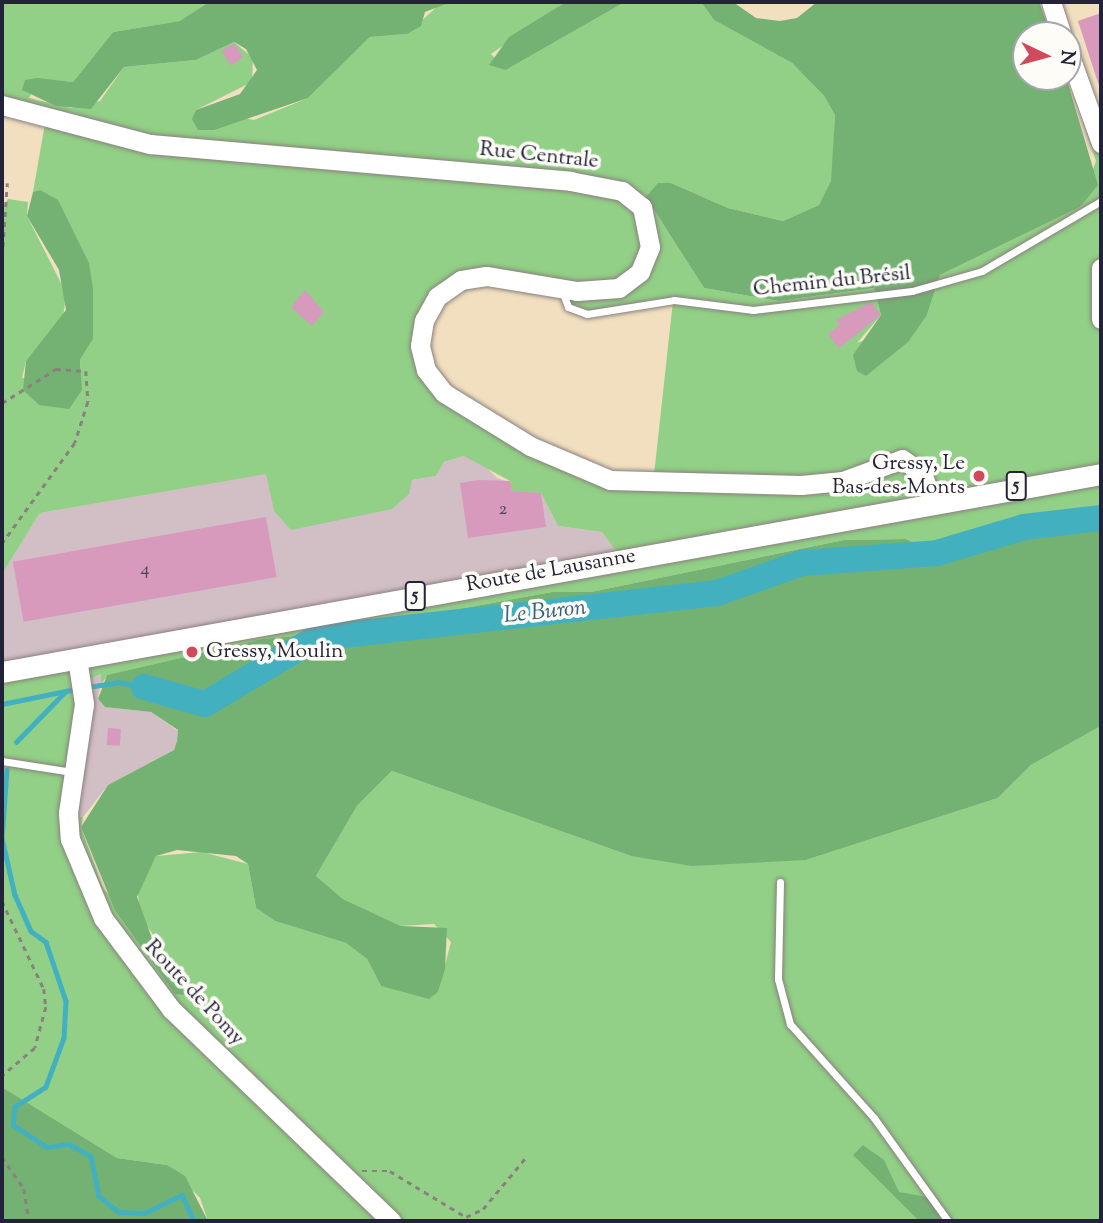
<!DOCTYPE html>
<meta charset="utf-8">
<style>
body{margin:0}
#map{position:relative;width:1103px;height:1223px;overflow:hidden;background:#f1dfc0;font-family:"Sorts Mill Goudy",serif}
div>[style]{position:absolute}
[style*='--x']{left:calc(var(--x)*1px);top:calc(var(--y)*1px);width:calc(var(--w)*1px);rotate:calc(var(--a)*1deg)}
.industrial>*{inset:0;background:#d2bec5}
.green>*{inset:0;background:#91d086}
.forest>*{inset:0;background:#74b273}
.stream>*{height:4.5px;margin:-2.25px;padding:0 2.25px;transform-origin:2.25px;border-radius:2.25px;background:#43b0c0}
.river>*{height:26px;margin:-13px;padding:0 13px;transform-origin:13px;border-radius:13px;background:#43b0c0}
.building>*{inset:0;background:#d79abc;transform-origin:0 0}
.path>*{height:2.5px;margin-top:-1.25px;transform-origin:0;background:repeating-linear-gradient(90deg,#8a807e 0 5px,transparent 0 10px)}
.roads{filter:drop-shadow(0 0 2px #8a807e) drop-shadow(0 0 2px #8a807e)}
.lane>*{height:7px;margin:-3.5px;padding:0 3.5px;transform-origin:3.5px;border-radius:3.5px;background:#fff}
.secondary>*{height:19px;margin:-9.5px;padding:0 9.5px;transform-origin:9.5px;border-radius:9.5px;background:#fff}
.primary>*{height:21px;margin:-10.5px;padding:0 10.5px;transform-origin:10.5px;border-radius:10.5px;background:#fff}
.dots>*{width:19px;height:19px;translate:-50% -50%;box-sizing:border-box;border:4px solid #fdfcf7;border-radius:50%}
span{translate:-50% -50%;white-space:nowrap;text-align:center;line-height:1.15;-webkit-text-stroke:7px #fdfcf7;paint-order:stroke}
.number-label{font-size:18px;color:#4f405b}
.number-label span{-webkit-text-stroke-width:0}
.shield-label span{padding:2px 5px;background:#fdfcf7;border:2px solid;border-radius:5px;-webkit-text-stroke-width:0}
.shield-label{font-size:19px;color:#22223b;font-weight:700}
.street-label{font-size:21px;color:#22223b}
.poi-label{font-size:21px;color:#22223b}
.right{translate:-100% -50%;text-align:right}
.left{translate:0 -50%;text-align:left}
.water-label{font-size:23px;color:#316277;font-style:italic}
.frame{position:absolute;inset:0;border:4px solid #22223b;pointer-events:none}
.north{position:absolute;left:1012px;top:21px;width:70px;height:70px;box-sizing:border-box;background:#fdfcf7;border:2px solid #a5a5ac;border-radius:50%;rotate:95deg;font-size:19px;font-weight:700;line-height:28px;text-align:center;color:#22223b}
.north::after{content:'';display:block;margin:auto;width:24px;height:32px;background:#d1495b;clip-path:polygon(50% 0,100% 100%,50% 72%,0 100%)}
</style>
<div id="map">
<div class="industrial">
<i style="clip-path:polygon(464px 456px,477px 458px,497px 478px,541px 493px,558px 526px,602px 532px,621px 558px,2px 672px,2px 574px,40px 513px,267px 473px,274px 511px,392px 509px,412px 480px,436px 476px,444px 462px)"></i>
<i style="clip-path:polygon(102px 674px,98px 699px,105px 707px,151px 712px,178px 731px,177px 741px,174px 750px,108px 785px,83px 817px,68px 813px,82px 682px)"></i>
</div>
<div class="green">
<i style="clip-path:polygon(evenodd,2px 2px,209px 2px,181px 21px,113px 32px,73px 82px,40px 79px,29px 98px,71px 108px,100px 101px,124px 67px,196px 60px,234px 42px,253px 58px,252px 82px,196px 110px,254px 120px,308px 98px,370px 37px,407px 34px,440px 4px,566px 2px,491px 54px,506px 70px,625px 2px,701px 2px,714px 20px,792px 63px,824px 96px,835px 115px,832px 181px,819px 205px,783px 221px,728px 208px,671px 183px,647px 198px,704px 288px,779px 301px,874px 288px,881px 315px,857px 343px,927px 315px,940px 275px,1080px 207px,1096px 161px,1068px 77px,1101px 143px,1101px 518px,1024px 527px,937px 553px,906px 539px,844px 540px,591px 592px,552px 592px,327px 633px,262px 639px,108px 675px,101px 684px,101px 674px,82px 683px,68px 814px,83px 817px,81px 827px,103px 888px,177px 972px,139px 913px,138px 891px,156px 856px,202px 852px,248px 864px,256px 908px,275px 921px,346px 943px,367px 959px,381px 986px,438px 992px,451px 942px,434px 924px,401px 926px,343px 899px,316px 876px,357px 806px,392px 771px,631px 856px,806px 860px,998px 798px,1031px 765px,1101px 726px,1101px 1221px,208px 1221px,200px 1198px,167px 1165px,117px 1158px,2px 1087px,2px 672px,621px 558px,602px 532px,558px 526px,541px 493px,512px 491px,510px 481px,464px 456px,444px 462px,436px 476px,412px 480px,409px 494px,392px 509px,291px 530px,274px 511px,266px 474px,40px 513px,2px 574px,2px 210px,8px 199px,28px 202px,27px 216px,66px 293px,63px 318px,26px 361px,22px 378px,81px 372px,80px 360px,93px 339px,40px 190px,33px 192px,46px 118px,2px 105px,2px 2px,494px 276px,561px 289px,568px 307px,595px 314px,673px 301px,653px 484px,530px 446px,426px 370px,437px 297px,494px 276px)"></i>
</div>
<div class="forest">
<i style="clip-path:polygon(209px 2px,451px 2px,425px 12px,421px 26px,407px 34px,370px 37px,308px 98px,214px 130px,198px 130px,192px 119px,196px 110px,240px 94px,257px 70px,246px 49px,234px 42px,196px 60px,124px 67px,91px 109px,56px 106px,22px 90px,25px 80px,37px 78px,73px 82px,113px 32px,180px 21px)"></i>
<i style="clip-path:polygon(566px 2px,625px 2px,506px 70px,489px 65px,509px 37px)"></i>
<i style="clip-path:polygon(701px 2px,733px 2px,756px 18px,780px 21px,797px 18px,817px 2px,1039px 2px,1051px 35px,1026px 35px,1026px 77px,1066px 77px,1098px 185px,1080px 207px,940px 275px,927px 315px,908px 342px,866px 376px,857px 371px,853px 355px,881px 315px,874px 288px,779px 301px,704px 288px,646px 197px,658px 183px,671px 183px,728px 208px,783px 221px,819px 205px,831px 181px,835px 115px,824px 96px,792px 63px,714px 20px)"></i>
<i style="clip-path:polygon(40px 190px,58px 200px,89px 263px,93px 289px,93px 339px,80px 360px,82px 390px,69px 409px,39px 405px,23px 390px,26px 361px,66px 310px,59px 270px,27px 216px,33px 192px)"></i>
<i style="clip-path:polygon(1101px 518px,1101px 726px,1031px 765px,998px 798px,806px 860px,692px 866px,631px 856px,392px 771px,357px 806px,316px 876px,343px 899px,401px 926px,447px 928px,445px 969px,438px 992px,429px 999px,381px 986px,367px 959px,346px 943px,275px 921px,256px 908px,248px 864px,236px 856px,177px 850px,156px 856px,137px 897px,153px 941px,187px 989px,187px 995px,175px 994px,115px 910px,81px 827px,108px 785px,174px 750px,177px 741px,178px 730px,151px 712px,105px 707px,98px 699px,107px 675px,262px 639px,327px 633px,552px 592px,591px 592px,844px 540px,906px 539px,937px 553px,1024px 527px)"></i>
<i style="clip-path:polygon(2px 1087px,117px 1158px,167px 1165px,185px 1176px,208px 1221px,2px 1221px)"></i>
<i style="clip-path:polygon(863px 1145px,884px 1160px,899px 1192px,927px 1197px,948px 1221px,919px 1221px,853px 1155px)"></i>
</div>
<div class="stream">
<i style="--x:88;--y:687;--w:30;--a:-9"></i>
<i style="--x:118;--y:682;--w:26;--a:11"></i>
<i style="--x:2;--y:704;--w:76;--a:-11.5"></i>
<i style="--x:16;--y:742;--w:71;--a:-45.6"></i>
<i style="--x:7;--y:770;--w:68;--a:94.2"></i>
<i style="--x:2;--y:838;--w:58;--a:77.2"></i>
<i style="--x:15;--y:895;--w:39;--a:66"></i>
<i style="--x:31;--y:931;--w:19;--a:36"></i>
<i style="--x:46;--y:942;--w:62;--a:71.3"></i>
<i style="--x:66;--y:1001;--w:37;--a:93"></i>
<i style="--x:64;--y:1038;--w:52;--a:110.2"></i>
<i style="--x:46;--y:1087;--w:37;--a:147"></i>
<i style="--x:15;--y:1107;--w:18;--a:96"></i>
<i style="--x:13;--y:1125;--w:40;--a:32.9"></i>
<i style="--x:47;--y:1147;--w:22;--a:-8"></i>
<i style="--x:69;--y:1144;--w:25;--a:29"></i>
<i style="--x:91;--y:1156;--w:41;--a:78.7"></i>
<i style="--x:99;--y:1196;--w:26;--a:39"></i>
<i style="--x:119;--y:1212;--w:26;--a:2"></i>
<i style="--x:145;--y:1213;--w:41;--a:-25.9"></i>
<i style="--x:182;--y:1195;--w:29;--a:65"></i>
</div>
<div class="river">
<i style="--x:144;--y:687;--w:63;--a:15.6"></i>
<i style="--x:205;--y:704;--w:129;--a:-30.7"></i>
<i style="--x:316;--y:638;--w:404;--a:-6.4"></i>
<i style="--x:717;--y:593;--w:90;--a:-19.4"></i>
<i style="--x:802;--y:563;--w:135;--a:-4.2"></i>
<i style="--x:937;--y:553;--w:91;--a:-16.6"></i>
<i style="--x:1024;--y:527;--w:78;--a:-6.7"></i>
</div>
<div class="building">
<i style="clip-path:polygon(1101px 13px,1101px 85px,1099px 86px,1078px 21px)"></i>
<i style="left:234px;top:43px;width:17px;height:15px;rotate:57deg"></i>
<i style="clip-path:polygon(305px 290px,324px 312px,312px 326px,291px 307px)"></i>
<i style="clip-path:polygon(871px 302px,881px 315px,839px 348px,828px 334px,840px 325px,836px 320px)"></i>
<i style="clip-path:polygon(479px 480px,510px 481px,512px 491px,541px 493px,546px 527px,468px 538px,460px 483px)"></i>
<i style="left:266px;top:517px;width:61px;height:257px;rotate:80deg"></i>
<i style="left:108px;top:728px;width:13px;height:17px;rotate:4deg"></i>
</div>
<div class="path">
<i style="--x:2;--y:257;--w:74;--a:-86.1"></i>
<i style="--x:2;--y:403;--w:64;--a:-32.2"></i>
<i style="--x:56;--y:369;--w:30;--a:4"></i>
<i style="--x:86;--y:371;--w:31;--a:86"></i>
<i style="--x:88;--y:402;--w:43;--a:107.6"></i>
<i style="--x:75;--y:443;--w:125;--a:125.9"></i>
<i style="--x:2;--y:901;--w:98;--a:64.5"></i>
<i style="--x:44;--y:989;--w:18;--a:84"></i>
<i style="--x:46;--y:1007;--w:42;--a:105"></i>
<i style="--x:35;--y:1048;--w:43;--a:139.7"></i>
<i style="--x:2;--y:1157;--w:39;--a:55"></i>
<i style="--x:24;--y:1189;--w:32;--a:81"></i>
<i style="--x:362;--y:1171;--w:28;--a:0"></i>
<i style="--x:390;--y:1171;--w:89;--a:31.2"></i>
<i style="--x:466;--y:1217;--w:19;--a:-25"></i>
<i style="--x:483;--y:1209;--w:69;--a:-50.3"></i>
</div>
<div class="roads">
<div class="lane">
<i style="--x:562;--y:291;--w:17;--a:69"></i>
<i style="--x:568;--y:307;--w:20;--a:20"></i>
<i style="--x:587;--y:314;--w:88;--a:-9.1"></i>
<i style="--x:674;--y:300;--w:80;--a:7.2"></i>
<i style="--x:753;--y:310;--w:160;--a:-6.8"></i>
<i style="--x:912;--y:291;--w:73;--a:-15.9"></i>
<i style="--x:982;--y:271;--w:138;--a:-30.5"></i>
<i style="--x:2;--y:761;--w:71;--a:8.9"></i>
<i style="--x:780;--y:882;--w:97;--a:91.2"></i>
<i style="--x:778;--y:979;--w:47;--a:75.1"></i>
<i style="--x:790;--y:1024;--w:126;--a:48.2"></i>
<i style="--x:874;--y:1118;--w:127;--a:54.3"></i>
</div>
<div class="secondary">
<i style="--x:1051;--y:2;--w:35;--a:72"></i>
<i style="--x:1068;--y:51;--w:98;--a:70.3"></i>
<i style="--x:2;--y:105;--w:153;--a:14.8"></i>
<i style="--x:150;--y:144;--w:422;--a:5"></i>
<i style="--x:570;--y:181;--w:53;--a:10.9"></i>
<i style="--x:622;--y:191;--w:26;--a:39"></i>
<i style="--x:642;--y:207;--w:41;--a:78.7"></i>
<i style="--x:650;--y:247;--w:27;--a:112"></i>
<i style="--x:640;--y:272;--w:26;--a:143"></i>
<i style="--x:619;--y:288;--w:42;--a:175.9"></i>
<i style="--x:577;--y:291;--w:92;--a:-170.6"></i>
<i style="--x:486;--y:276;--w:25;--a:171"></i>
<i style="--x:461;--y:280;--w:29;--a:145"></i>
<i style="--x:437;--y:297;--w:26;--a:119"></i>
<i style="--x:424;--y:320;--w:26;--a:99"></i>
<i style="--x:420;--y:346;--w:25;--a:76"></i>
<i style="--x:426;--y:370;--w:29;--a:52"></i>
<i style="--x:444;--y:393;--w:101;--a:31.6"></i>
<i style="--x:530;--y:446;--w:87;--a:23"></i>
<i style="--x:610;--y:480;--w:191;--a:1.5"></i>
<i style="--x:801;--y:485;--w:42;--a:-5.4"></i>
<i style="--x:843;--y:481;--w:63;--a:-20.4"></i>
<i style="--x:902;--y:459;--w:24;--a:35"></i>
<i style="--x:922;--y:473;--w:30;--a:70"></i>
<i style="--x:1101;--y:268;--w:51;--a:90"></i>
<i style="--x:77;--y:658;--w:47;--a:81.3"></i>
<i style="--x:84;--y:704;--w:110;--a:98.4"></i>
<i style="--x:68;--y:813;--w:26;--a:86"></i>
<i style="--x:70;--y:839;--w:86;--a:67.3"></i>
<i style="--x:103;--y:918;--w:114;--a:53.2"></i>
<i style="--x:171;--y:1009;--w:306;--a:43.9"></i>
</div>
<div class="primary">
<i style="--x:2;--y:672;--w:1117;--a:-10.21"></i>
</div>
</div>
<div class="dots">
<i style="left:979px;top:476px;background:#d1495b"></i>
<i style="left:192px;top:652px;background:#d1495b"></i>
</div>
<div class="number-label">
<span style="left:503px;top:510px">2</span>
<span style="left:145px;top:570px">4</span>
</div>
<div class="shield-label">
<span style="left:1016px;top:486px">5</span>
<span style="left:415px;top:596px">5</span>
</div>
<div class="street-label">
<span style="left:539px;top:156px;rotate:6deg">Rue Centrale</span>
<span style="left:832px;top:282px;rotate:-6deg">Chemin du Brésil</span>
<span style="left:551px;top:571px;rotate:-10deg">Route de Lausanne</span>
<span style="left:194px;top:993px;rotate:47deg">Route de Pomy</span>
</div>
<div class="poi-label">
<span class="right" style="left:965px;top:476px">Gressy, Le<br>Bas-des-Monts</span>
<span class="left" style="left:206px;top:652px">Gressy, Moulin</span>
</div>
<div class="water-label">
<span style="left:545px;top:613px;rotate:-6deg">Le Buron</span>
</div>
<div class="frame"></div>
<div class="north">N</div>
</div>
